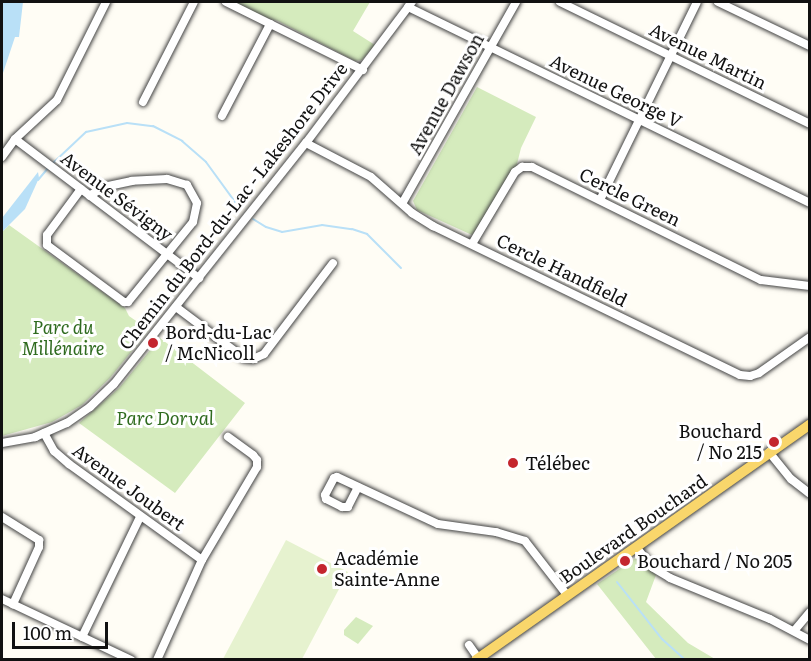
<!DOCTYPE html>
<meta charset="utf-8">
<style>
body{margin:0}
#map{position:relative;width:811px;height:661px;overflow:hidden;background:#fffdf5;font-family:Literata,serif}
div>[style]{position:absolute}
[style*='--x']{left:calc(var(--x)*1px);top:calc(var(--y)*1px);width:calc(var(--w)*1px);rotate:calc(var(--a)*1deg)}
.green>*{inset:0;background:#d5ebbd}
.pitch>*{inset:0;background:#e6f2cf}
.water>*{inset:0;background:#b9e0f7}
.stream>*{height:2px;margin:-1px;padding:0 1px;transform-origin:1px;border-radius:1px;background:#b9e0f7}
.roads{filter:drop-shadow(0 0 2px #444) drop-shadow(0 0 2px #444)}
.minor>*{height:8px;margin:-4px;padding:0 4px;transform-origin:4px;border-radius:4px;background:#fff}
.major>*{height:10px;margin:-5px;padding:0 5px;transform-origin:5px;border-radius:5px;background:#f9d66b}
.dots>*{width:16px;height:16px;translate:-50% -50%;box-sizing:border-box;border:3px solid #fff;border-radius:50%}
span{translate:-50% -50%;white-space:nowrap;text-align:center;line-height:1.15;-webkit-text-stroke:6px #fff;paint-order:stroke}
.street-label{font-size:18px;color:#111}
.park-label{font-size:18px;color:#2f6b1f;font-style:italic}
.poi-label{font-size:18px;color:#111}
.left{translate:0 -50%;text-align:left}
.right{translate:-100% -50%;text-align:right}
.frame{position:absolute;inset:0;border:3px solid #111;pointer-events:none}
.scale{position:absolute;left:12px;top:622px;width:96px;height:27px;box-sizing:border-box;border:3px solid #111;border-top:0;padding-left:8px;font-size:18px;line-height:21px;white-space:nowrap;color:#111;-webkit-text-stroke:4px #fff;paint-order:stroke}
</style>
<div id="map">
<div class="green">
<i style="clip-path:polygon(231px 2px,370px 2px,353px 31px,375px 45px,362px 60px,355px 61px,278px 21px,261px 17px)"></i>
<i style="clip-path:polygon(477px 87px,536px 117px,521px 148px,515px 172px,472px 235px,417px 210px,413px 201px)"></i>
<i style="clip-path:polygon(9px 225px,125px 308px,129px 316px,149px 330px,110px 378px,82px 405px,52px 422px,2px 436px,2px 232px)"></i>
<i style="clip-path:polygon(160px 338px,245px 403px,175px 493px,79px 423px,119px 388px)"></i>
<i style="clip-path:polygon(637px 557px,656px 575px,646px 602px,688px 643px,715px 659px,656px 659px,597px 584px)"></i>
<i style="clip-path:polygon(356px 617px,373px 626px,358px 644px,344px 635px,344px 630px)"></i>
</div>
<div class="pitch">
<i style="clip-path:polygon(286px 540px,348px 572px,302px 659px,223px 659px)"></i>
</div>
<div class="water">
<i style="clip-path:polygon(2px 2px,23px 2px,19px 37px,15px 37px,3px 73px)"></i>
<i style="clip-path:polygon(38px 172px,39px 178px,25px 209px,2px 232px,2px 218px)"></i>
</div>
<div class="stream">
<i style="--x:52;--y:164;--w:47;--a:-43.3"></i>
<i style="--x:86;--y:132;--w:42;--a:-12.4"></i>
<i style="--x:127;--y:123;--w:26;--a:7"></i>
<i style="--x:153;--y:126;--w:33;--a:27"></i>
<i style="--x:182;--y:141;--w:32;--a:41"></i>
<i style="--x:206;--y:162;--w:54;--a:54"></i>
<i style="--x:38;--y:180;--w:16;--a:-50"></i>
<i style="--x:253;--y:219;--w:15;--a:32"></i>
<i style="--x:266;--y:227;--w:17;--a:17"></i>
<i style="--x:282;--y:232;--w:41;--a:-9.9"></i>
<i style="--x:322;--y:225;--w:30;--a:8"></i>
<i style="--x:352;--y:229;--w:16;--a:18"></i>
<i style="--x:367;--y:234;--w:48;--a:45"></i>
<i style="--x:617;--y:582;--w:73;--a:51.7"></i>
<i style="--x:662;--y:639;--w:31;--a:42"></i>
</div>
<div class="roads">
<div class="minor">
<i style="--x:226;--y:2;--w:153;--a:26.4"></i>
<i style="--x:560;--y:2;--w:278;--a:26"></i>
<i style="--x:718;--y:2;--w:102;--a:25.6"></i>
<i style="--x:408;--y:7;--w:447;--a:26"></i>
<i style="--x:143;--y:102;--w:112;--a:-63"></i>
<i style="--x:222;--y:116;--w:104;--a:-62.4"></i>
<i style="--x:15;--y:139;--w:231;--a:37.1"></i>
<i style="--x:306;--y:143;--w:73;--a:27.6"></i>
<i style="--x:371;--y:177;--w:55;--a:41.3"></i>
<i style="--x:412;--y:213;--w:25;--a:32"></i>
<i style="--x:433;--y:226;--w:341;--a:25.9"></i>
<i style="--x:740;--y:375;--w:10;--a:6"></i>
<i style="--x:750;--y:376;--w:9;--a:-18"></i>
<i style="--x:759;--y:373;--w:62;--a:-35.2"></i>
<i style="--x:2;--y:157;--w:22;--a:-54"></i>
<i style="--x:15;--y:139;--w:57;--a:-42.9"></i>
<i style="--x:57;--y:100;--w:110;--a:-63.4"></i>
<i style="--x:81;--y:189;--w:57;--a:126.5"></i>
<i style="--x:47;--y:235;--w:10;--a:90"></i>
<i style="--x:47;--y:245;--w:96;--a:36.5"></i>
<i style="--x:124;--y:302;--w:4;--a:0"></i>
<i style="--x:128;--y:302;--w:103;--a:-50.9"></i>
<i style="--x:193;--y:222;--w:19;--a:-78"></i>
<i style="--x:197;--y:203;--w:21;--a:-119"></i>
<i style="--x:187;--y:185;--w:21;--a:-163"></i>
<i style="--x:167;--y:179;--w:35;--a:177"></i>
<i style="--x:132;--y:181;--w:29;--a:168"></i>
<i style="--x:104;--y:187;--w:17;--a:149"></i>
<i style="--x:600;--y:200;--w:220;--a:-63.9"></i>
<i style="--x:403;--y:202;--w:230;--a:-60.5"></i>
<i style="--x:472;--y:244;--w:84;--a:-59.2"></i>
<i style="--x:515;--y:172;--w:9;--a:-36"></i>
<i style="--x:522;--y:167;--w:10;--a:0"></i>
<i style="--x:532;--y:167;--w:255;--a:26.3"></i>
<i style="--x:761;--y:280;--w:49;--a:7"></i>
<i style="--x:176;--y:307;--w:85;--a:36.9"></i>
<i style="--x:244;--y:358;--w:9;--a:6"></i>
<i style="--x:253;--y:359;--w:12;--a:-24"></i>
<i style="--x:264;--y:354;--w:114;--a:-52.8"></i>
<i style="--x:44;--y:433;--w:21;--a:61"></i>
<i style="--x:54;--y:451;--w:20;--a:41"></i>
<i style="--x:69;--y:464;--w:164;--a:35.8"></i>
<i style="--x:2;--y:443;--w:34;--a:-10"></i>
<i style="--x:35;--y:437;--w:35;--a:-24"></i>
<i style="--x:67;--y:423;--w:28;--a:-35"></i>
<i style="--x:90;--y:407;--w:33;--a:-44"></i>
<i style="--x:114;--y:384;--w:308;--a:-51.5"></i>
<i style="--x:306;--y:143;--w:176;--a:-53.1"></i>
<i style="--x:769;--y:452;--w:35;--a:51"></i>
<i style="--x:791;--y:479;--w:24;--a:38"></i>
<i style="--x:358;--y:487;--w:22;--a:117"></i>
<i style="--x:348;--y:507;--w:6;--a:180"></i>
<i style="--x:342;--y:507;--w:18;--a:-153"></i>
<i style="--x:326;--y:499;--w:4;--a:-104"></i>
<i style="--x:325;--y:495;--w:19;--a:-62"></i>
<i style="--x:334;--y:478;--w:3;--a:-18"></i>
<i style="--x:337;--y:477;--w:111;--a:25"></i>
<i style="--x:438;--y:524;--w:59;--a:7.9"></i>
<i style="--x:496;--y:532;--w:30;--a:17"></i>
<i style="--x:525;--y:541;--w:68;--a:52.1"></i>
<i style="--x:2;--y:517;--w:44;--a:31.9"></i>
<i style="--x:39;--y:540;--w:7;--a:90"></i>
<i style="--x:39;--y:547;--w:63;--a:114.5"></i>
<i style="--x:636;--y:547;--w:26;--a:51"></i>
<i style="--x:652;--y:567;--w:21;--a:31"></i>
<i style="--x:670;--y:578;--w:108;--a:22.3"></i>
<i style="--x:770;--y:619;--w:45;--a:27.7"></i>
<i style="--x:2;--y:599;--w:143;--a:25.3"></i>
<i style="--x:794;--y:631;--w:25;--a:-50"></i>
<i style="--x:82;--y:637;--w:133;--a:-64.2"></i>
<i style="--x:469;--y:645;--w:16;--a:55"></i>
<i style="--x:157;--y:660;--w:110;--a:-65.8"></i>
<i style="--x:202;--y:560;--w:108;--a:-59.4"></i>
<i style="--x:257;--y:467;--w:7;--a:-90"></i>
<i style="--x:257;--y:460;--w:6;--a:-129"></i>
<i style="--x:253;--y:455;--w:31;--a:-144"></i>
</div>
<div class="major">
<i style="--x:476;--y:660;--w:409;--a:-35.2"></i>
</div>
</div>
<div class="dots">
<i style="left:153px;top:343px;background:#c4262e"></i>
<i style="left:774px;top:442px;background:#c4262e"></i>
<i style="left:513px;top:463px;background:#c4262e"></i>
<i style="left:625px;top:561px;background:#c4262e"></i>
<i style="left:322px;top:569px;background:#c4262e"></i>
</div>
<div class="street-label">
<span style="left:708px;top:56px;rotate:26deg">Avenue Martin</span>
<span style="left:616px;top:91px;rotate:26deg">Avenue George V</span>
<span style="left:446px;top:94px;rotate:-61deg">Avenue Dawson</span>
<span style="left:117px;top:196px;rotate:37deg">Avenue Sévigny</span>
<span style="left:630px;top:197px;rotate:26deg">Cercle Green</span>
<span style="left:233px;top:206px;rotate:-52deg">Chemin du Bord-du-Lac - Lakeshore Drive</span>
<span style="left:562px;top:270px;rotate:26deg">Cercle Handfield</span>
<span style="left:129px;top:487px;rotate:36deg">Avenue Joubert</span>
<span style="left:633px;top:529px;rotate:-35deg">Boulevard Bouchard</span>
</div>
<div class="park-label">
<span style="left:63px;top:338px">Parc du<br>Millénaire</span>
<span style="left:165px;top:418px">Parc Dorval</span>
</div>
<div class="poi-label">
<span class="left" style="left:165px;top:343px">Bord-du-Lac<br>/ McNicoll</span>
<span class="right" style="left:762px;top:442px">Bouchard<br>/ No 215</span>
<span class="left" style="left:525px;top:463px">Télébec</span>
<span class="left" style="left:334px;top:569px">Académie<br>Sainte-Anne</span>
<span class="left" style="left:637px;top:561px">Bouchard / No 205</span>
</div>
<div class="frame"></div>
<div class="scale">100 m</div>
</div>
